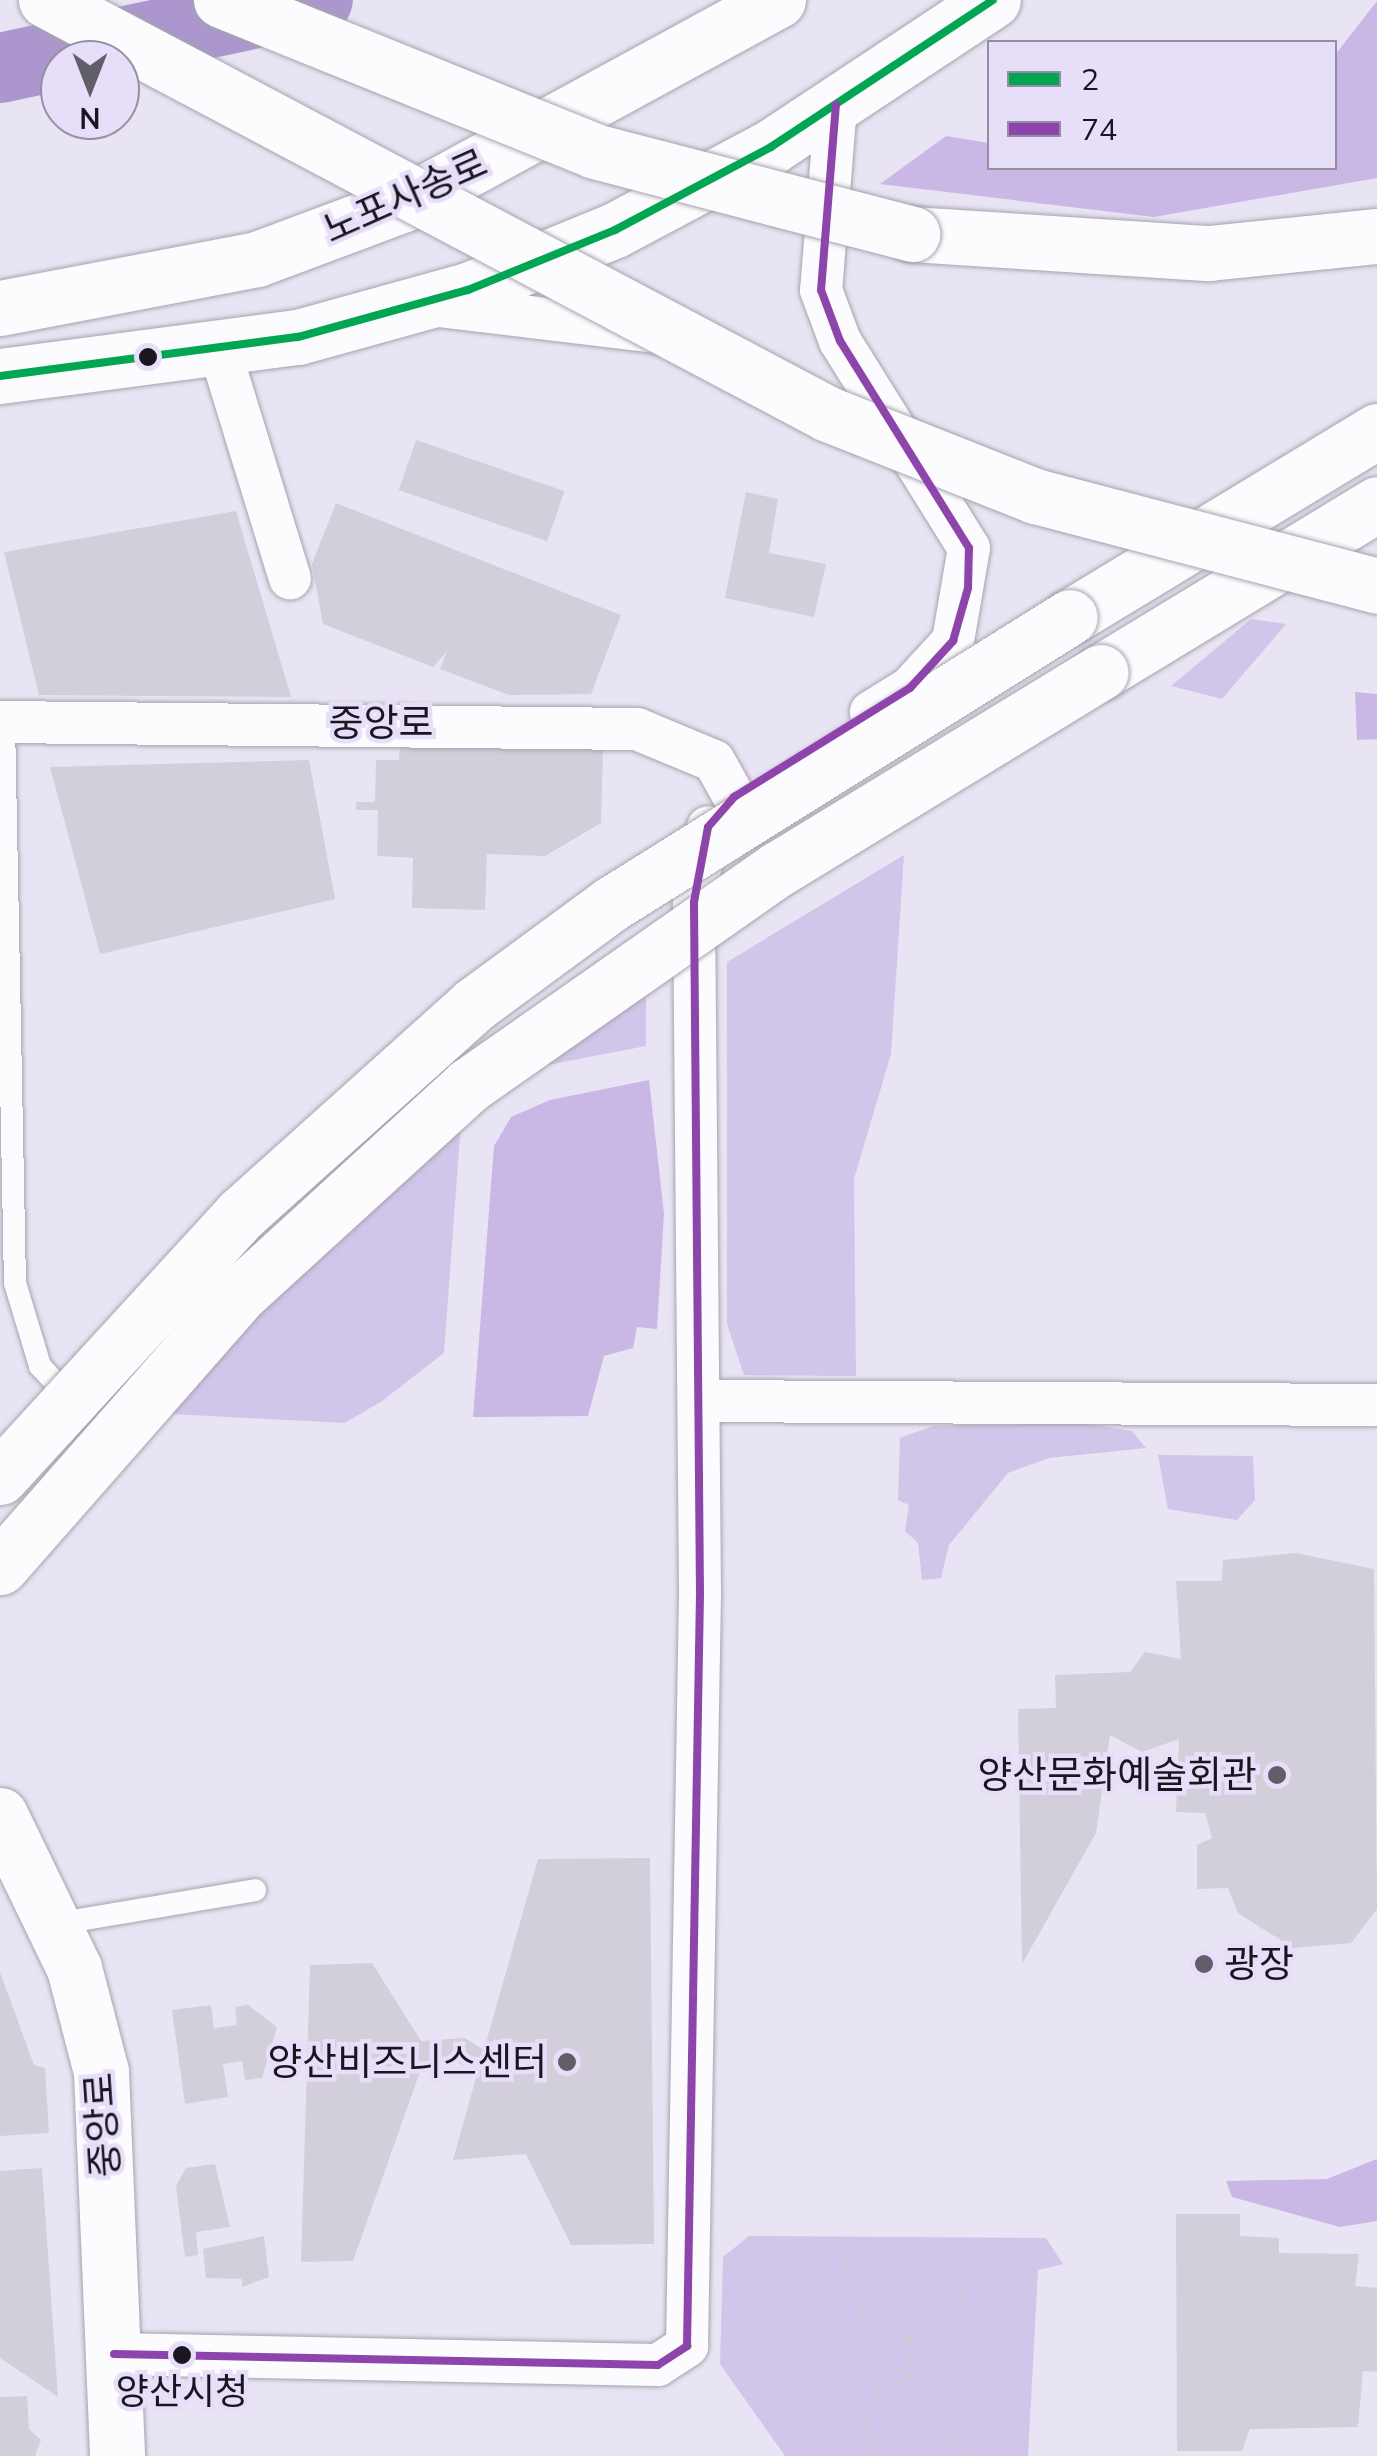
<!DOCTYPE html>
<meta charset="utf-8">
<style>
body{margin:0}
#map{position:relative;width:1377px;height:2456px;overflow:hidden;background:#e9e4f3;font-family:Mulish,"Noto Sans KR",sans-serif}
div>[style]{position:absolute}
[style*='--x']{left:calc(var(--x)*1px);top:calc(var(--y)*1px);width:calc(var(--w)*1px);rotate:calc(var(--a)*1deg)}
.green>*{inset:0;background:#d2c5ea}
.forest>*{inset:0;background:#c9b7e6}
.river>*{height:70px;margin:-35px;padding:0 35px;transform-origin:35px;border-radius:35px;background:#ab97cd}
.building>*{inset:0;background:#d2ceda;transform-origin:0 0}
.path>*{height:6px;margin-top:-3px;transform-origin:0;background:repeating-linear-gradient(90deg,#cccacf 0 2.5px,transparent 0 10.5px)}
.roads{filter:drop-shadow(0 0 2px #a7a3ae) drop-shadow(0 0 2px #a7a3ae)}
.lane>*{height:22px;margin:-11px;padding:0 11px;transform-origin:11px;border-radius:11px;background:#fcfbfd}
.street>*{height:42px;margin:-21px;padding:0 21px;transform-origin:21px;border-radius:21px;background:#fcfbfd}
.secondary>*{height:55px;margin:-27.5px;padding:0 27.5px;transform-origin:27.5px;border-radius:27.5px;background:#fcfbfd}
.highway>*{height:55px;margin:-27.5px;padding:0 27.5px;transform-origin:27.5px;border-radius:27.5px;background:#fcfbfd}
.bridges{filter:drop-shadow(0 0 2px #a7a3ae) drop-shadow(0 0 2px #a7a3ae)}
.highway-bridge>*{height:55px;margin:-27.5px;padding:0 27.5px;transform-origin:27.5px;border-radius:27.5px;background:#fcfbfd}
.bus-1>*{height:8px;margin:-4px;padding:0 4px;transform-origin:4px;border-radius:4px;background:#00a651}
.bus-2>*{height:8px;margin:-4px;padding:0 4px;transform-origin:4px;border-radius:4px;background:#8e44ad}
.dots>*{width:28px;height:28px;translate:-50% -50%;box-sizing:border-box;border:5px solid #e7def9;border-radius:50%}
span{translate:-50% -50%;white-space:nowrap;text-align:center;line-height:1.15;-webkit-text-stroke:9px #e7def9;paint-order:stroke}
.bus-label{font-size:36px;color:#19161f}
.street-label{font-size:38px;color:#19161f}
.poi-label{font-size:38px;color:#19161f}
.right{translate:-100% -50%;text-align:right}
.left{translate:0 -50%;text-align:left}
.legend{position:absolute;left:987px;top:40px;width:350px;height:130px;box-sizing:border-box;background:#e7def9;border:2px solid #958ea2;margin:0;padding:12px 18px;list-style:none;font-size:30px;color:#19161f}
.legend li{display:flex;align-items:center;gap:20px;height:50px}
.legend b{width:50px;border:2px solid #958ea2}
.north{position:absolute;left:40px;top:40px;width:100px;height:100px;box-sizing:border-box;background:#e7def9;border:2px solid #958ea2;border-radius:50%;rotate:180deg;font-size:28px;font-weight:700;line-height:40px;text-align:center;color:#19161f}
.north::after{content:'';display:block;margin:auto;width:35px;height:45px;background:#625e69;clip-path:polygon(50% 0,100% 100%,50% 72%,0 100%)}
</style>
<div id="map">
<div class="green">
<i style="clip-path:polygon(1251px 619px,1286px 624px,1222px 699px,1171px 686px)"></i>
<i style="clip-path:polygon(904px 855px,891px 1054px,854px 1179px,856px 1376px,744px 1375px,727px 1324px,727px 962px)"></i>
<i style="clip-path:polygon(646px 997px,646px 1046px,501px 1074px,462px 1109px,444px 1353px,382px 1401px,345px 1423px,171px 1414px,114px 1379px,414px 1098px,495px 1042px)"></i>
<i style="clip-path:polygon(1084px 1423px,1132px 1431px,1146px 1448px,1049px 1458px,1008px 1473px,949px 1545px,941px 1578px,922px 1580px,918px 1543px,905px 1531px,909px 1505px,898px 1500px,900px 1438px,933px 1426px)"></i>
<i style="clip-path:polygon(1158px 1455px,1253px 1456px,1255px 1500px,1237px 1520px,1168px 1509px)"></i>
<i style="clip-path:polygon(749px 2236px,1046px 2238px,1063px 2264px,1038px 2270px,1028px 2456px,785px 2456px,720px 2364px,723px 2257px)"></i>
</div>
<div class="forest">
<i style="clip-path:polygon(1377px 1px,1377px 178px,1154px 217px,880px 184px,946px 136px,989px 143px,989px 168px,1334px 168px,1335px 55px)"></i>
<i style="clip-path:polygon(1355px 692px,1377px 694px,1377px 739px,1357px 740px)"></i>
<i style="clip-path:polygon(649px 1080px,664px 1214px,657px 1329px,637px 1327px,633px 1348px,604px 1356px,588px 1416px,473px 1417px,494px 1146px,511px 1117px,550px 1100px)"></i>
<i style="clip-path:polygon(1377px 2159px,1377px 2221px,1340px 2227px,1232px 2197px,1226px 2181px,1327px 2179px)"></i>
</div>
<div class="river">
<i style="--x:0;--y:68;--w:325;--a:-12.1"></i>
</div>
<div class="building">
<i style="left:416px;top:440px;width:157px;height:53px;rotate:19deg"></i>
<i style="clip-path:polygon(746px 492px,778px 499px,769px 553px,826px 564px,814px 617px,725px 598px)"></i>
<i style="clip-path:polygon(336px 503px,621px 615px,591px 694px,509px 695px,440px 669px,447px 651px,433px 667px,323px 624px,312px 564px)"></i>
<i style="clip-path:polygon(236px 511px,291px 697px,39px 695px,4px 552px)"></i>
<i style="clip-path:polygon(400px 744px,603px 749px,601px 823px,545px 856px,487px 854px,485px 910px,412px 908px,413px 858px,377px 856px,378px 810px,356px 810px,356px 802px,375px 802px,376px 760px,399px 760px)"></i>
<i style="clip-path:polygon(309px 760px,335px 899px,100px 954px,50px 767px)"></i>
<i style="clip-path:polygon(1296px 1553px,1374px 1569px,1377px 1909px,1351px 1943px,1293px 1948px,1238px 1913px,1228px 1888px,1197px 1889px,1197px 1845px,1212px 1838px,1205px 1813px,1176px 1812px,1179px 1739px,1142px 1752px,1110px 1735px,1096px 1833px,1022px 1964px,1018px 1709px,1056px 1708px,1055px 1675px,1130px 1672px,1145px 1652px,1181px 1659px,1176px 1581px,1222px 1581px,1223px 1560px)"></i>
<i style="clip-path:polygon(650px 1858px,654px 2244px,571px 2245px,526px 2154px,453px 2160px,477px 2074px,457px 2062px,422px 2066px,353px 2261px,301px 2262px,310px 1965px,372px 1963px,421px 2041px,465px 2038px,484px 2050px,538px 1859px)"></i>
<i style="clip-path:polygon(0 1972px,34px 2065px,45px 2068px,49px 2133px,0 2136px)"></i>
<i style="clip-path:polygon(211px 2005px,214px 2028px,237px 2025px,235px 2007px,248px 2005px,277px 2027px,262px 2078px,245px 2080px,242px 2061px,223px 2064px,228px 2097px,185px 2104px,172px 2010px)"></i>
<i style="clip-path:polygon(215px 2164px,230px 2227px,196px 2232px,198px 2255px,185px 2257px,176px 2186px,186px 2168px)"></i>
<i style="clip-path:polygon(42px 2168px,58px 2397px,0 2358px,0 2171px)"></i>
<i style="clip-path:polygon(1176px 2214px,1240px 2214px,1240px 2236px,1279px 2238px,1279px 2253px,1359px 2254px,1355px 2286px,1377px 2288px,1377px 2372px,1363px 2371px,1358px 2427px,1250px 2429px,1242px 2451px,1177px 2451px)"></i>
<i style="clip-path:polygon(264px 2236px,269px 2277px,242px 2287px,242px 2279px,206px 2278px,203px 2249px)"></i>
<i style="clip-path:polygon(27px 2396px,29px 2429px,41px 2440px,35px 2456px,0 2456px,0 2397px)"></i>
</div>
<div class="path">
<i style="--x:837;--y:2237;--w:76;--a:71.6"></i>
<i style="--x:861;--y:2309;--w:56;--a:31.1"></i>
<i style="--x:872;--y:2456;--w:36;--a:-99"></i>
<i style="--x:866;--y:2420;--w:30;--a:-69"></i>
<i style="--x:877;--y:2392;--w:37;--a:-27"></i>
<i style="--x:964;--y:2456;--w:97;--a:-123.7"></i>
<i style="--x:910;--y:2375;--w:37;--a:-92"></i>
<i style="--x:909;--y:2338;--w:62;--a:-35.2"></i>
<i style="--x:960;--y:2302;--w:67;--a:-73.5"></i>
</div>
<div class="roads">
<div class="lane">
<i style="--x:4;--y:722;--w:561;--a:88.88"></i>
<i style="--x:15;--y:1283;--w:87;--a:73.2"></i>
<i style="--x:40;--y:1366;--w:85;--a:46.9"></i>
<i style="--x:55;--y:1924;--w:203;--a:-9.6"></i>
</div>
<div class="street">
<i style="--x:836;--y:105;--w:186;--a:94.6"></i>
<i style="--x:821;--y:290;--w:54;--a:69.6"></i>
<i style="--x:840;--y:341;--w:244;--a:58.1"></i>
<i style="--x:969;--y:548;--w:94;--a:99.8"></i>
<i style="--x:953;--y:641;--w:64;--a:132.5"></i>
<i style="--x:910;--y:688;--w:46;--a:148.4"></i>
<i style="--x:430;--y:305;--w:229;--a:6.8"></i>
<i style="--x:220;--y:351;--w:238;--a:72.9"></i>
<i style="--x:0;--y:722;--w:637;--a:0.63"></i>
<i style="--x:637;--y:729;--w:83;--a:22.6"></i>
<i style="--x:714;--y:761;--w:41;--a:60.9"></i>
<i style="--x:700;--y:1401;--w:677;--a:0.34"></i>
<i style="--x:114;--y:2354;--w:544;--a:1.16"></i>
<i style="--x:658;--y:2365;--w:35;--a:-33"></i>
<i style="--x:687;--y:2346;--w:752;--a:-89.01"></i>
<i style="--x:700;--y:1594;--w:692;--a:-90.5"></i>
<i style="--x:694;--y:902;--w:76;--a:-79.4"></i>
</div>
<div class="secondary">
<i style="--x:0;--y:308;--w:262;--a:-10.8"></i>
<i style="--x:257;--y:259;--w:157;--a:-20.5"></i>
<i style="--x:404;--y:204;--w:426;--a:-28.6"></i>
<i style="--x:0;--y:376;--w:301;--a:-7.5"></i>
<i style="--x:298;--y:337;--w:176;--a:-15.5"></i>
<i style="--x:468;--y:290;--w:159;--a:-22.2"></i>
<i style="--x:615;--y:230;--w:177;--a:-28"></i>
<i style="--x:771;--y:147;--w:266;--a:-33.5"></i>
<i style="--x:0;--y:1815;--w:170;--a:64.2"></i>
<i style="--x:74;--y:1968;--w:107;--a:75.4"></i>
<i style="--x:101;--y:2072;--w:384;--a:87.6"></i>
</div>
<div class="highway">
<i style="--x:912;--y:234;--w:298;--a:3.7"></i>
<i style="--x:1209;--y:253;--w:169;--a:-5.8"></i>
<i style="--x:1070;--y:617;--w:359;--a:-31.2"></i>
<i style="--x:1101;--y:672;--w:323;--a:-31.3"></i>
</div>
</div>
<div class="bridges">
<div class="highway-bridge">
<i style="--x:46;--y:0;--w:885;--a:27.9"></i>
<i style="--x:828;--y:414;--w:223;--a:21.6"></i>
<i style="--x:1035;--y:496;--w:354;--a:14.7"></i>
<i style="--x:221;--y:0;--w:402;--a:22"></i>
<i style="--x:594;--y:151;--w:329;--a:14.6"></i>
<i style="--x:0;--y:1477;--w:357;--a:-47.5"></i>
<i style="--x:241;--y:1214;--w:314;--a:-41.9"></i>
<i style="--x:475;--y:1004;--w:169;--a:-36.3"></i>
<i style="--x:611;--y:904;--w:541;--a:-32.02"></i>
<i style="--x:0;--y:1567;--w:363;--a:-48.7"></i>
<i style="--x:240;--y:1294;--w:310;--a:-42.4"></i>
<i style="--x:469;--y:1085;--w:377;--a:-35"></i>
<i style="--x:778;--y:869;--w:378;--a:-31.4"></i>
</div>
</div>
<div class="bus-1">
<i style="--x:0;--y:376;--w:301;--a:-7.5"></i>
<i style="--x:298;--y:337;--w:176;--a:-15.5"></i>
<i style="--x:468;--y:290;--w:159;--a:-22.2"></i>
<i style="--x:615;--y:230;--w:177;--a:-28"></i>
<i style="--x:771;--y:147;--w:266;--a:-33.5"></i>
</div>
<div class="bus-2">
<i style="--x:114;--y:2354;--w:544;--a:1.16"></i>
<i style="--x:658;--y:2365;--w:35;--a:-33"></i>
<i style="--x:687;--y:2346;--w:752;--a:-89.01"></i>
<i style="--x:700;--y:1594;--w:692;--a:-90.5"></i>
<i style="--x:694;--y:902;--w:76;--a:-79.4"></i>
<i style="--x:708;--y:827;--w:40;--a:-49"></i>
<i style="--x:734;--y:797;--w:207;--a:-31.8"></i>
<i style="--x:910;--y:688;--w:64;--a:-47.5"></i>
<i style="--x:953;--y:641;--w:55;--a:-74.2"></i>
<i style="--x:968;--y:588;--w:40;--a:-88.6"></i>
<i style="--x:969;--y:548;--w:244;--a:-121.9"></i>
<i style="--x:840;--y:341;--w:54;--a:-110.4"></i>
<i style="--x:821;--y:290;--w:186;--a:-85.4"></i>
</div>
<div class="dots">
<i style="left:148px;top:357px;background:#19161f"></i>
<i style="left:1277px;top:1775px;background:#625e69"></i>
<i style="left:1204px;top:1964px;background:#625e69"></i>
<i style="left:567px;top:2062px;background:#625e69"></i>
<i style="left:182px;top:2355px;background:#19161f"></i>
</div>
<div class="bus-label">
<span style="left:182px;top:2391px">양산시청</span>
</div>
<div class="street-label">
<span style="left:405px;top:196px;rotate:-24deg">노포사송로</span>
<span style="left:381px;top:723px">중앙로</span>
<span style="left:102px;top:2125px;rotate:-94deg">중앙로</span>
</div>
<div class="poi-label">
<span class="right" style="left:1257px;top:1775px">양산문화예술회관</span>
<span class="left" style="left:1224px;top:1964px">광장</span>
<span class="right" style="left:547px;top:2062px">양산비즈니스센터</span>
</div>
<ul class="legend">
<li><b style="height:12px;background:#00a651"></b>2</li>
<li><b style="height:12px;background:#8e44ad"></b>74</li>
</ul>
<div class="north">N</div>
</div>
